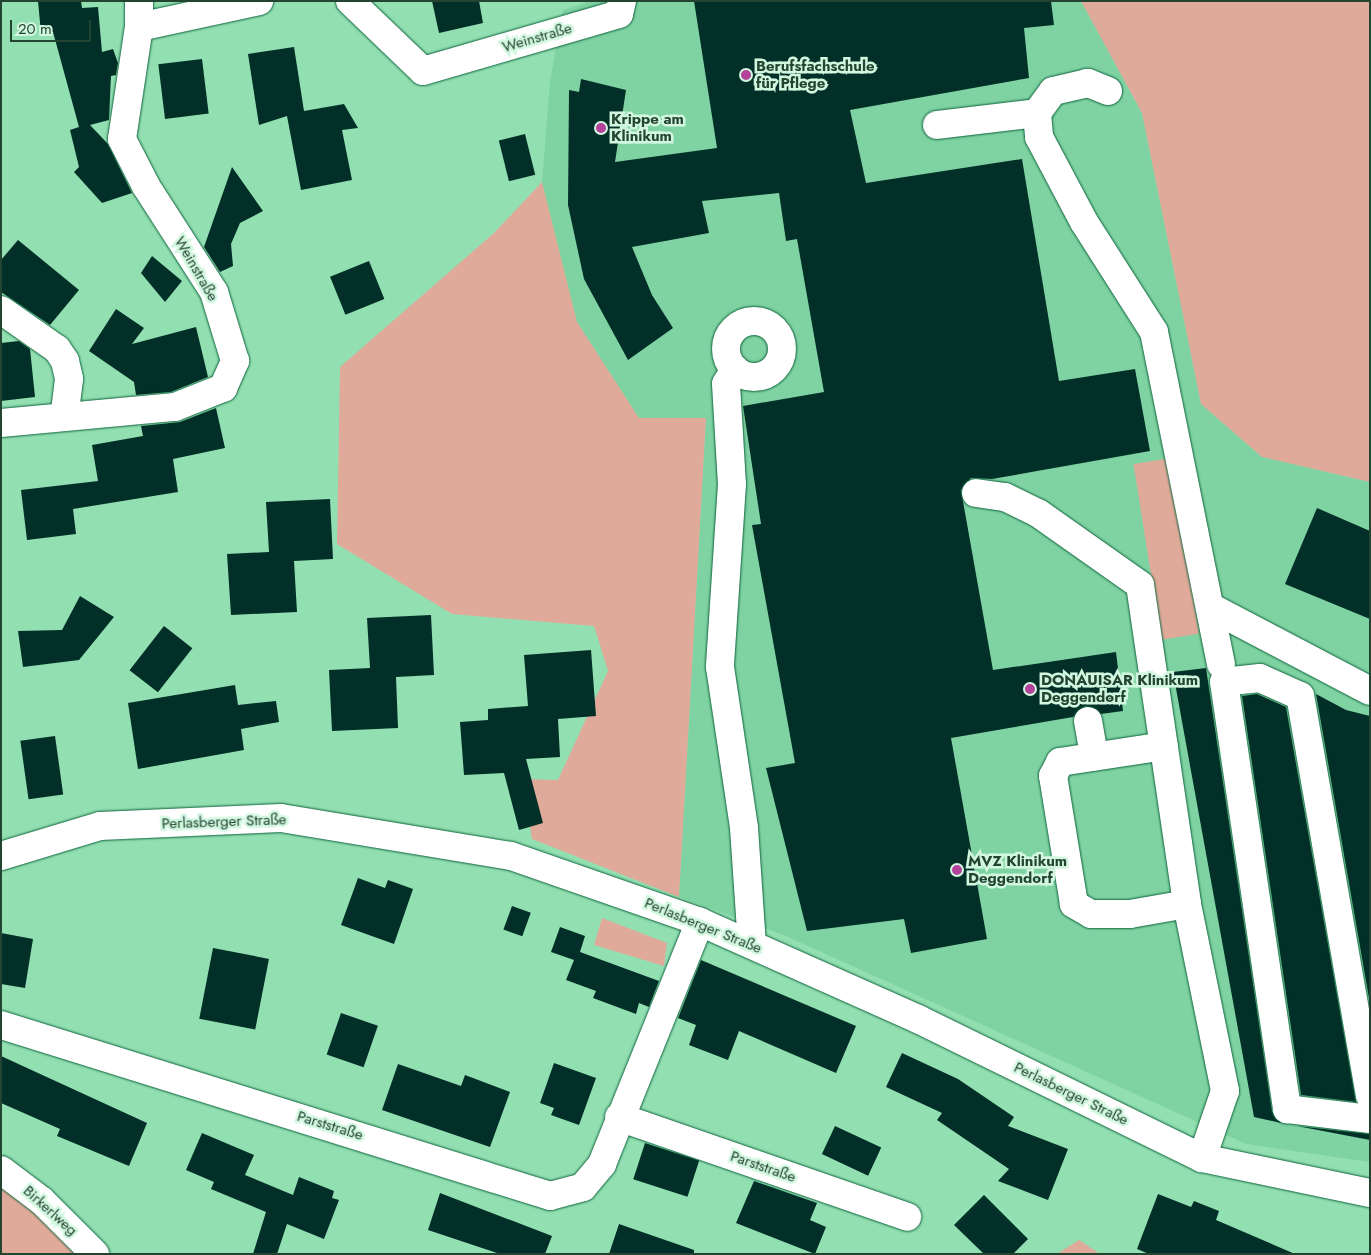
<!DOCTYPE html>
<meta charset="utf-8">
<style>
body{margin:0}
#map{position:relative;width:1371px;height:1255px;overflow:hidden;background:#92dfb1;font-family:Jost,sans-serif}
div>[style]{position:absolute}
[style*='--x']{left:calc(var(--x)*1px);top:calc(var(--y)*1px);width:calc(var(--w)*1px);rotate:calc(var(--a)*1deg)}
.built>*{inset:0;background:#7fd3a2}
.green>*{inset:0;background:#e0aa9a;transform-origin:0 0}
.building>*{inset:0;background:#022f27;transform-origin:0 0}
.roads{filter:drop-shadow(0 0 1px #0e643d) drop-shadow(0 0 1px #0e643d)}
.minor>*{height:28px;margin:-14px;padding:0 14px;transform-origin:14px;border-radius:14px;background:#fff}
.minor>.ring{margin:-14px;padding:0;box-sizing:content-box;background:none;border:28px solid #fff;border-radius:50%}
.dots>*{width:14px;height:14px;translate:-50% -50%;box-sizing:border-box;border:2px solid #d1f7df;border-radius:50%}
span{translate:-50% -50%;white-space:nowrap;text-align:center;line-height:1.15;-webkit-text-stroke:5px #d1f7df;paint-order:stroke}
.street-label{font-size:15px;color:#244432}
.poi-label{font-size:15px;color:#244432;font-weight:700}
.left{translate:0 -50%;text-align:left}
.frame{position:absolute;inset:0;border:2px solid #244432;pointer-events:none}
.scale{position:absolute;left:10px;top:20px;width:81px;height:22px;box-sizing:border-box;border:2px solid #244432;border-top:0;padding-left:6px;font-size:15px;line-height:18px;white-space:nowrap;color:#244432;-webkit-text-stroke:4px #d1f7df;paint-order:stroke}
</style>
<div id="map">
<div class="built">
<i style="clip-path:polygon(591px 1px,1081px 1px,1142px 113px,1201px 404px,1262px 457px,1370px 482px,1370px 1162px,1246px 1144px,786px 936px,679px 897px,706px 418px,639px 418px,577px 322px,546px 213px,542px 182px,550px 81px,563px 10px)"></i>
</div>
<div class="green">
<i style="clip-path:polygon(1081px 1px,1370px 1px,1370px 482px,1262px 457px,1201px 404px,1142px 113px)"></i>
<i style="clip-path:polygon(542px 182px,577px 322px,639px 418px,706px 418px,679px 897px,532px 839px,522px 779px,558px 780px,608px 671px,594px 626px,452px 614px,337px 544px,340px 367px,494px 233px)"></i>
<i style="left:1171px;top:458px;width:178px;height:38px;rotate:81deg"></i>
<i style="clip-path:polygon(602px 918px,667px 943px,664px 966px,594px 945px)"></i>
<i style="clip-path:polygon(1px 1182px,82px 1254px,1px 1254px)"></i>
<i style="clip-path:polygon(1079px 1240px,1100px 1254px,1057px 1254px)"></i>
</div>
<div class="building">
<i style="clip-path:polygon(38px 1px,81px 1px,82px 8px,98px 7px,102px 52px,113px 49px,118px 63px,116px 75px,111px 76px,109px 120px,90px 125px,108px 144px,132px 193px,102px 203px,74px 172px,79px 167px,70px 130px,79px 127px,53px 32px,41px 33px)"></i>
<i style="clip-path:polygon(432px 1px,479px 1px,483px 23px,439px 33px)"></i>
<i style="clip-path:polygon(694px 1px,1051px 1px,1054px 25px,1024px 28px,1029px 78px,850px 110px,866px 183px,1022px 159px,1059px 381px,1135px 369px,1150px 451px,992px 479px,971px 478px,961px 490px,993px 670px,1116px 652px,1123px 711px,1101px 714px,1086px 706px,1073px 717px,951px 738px,987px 939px,911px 953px,904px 919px,807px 931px,766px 768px,795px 763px,752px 525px,761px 524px,743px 406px,824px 392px,797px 239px,786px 241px,779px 193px,702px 201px,709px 233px,632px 247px,652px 295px,673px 328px,628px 360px,584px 279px,568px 205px,569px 90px,579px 92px,581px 79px,626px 90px,615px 162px,717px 148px)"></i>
<i style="clip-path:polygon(294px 47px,304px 111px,344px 104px,358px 128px,342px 130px,352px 180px,301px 190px,287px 116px,259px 125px,248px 54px)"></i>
<i style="left:202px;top:59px;width:55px;height:44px;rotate:83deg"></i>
<i style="left:525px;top:134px;width:42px;height:27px;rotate:76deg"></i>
<i style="clip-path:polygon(232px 167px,263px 211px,240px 223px,231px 244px,233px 266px,220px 272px,204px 247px)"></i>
<i style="clip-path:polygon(18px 240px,79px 290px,50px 325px,1px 292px,1px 260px)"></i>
<i style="clip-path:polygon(152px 256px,182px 281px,165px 302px,141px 273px)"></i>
<i style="left:369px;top:261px;width:41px;height:42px;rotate:68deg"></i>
<i style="clip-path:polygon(116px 309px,144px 328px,132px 344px,196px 327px,208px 377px,171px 392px,136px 395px,134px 382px,89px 351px)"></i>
<i style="clip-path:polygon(19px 341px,30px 349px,35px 397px,1px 401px,1px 343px)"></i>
<i style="clip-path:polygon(216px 408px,225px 448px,173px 459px,178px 492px,73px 509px,76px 534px,27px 540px,21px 490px,98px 481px,92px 445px,143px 436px,141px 426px,180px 422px)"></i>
<i style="clip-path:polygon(330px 499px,333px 559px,294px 561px,297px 612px,231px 615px,227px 554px,269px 552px,266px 502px)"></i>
<i style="clip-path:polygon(1317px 508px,1370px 531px,1370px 619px,1285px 584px)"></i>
<i style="clip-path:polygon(80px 596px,114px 617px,79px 660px,23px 667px,18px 631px,62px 630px)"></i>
<i style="clip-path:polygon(431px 615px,434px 675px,396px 677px,398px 728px,332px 731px,329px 670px,370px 668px,367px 618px)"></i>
<i style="left:164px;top:626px;width:36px;height:56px;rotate:38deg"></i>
<i style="clip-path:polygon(591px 650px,596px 716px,558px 719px,560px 757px,526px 759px,543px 823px,519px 830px,504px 773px,464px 775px,460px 722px,488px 720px,488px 709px,528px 706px,524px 655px)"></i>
<i style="clip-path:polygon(1206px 668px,1272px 1111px,1281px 1123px,1254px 1117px,1173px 672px)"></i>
<i style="clip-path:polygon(235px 685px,238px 705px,276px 701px,279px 722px,241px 729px,244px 750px,138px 769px,128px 703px)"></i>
<i style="clip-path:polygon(1257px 694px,1286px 707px,1356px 1102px,1301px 1095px,1242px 696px)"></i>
<i style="clip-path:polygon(1316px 694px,1346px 710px,1370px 716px,1370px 1004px)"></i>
<i style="left:55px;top:736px;width:59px;height:35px;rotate:82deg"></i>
<i style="clip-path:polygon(358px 878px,385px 888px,388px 880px,413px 889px,394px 944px,341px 925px)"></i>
<i style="left:512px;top:906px;width:20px;height:25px;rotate:20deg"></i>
<i style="clip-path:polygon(560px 927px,585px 936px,580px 952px,659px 981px,649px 1007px,639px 1003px,636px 1014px,593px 998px,596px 991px,566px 980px,574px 960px,551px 952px)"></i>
<i style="clip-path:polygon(1px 933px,33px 939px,25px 988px,1px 984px)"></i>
<i style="left:213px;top:948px;width:57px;height:72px;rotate:11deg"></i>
<i style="clip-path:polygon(701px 960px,856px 1026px,836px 1073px,739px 1031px,728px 1060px,689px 1045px,696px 1025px,678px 1018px)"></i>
<i style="left:341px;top:1013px;width:39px;height:44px;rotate:19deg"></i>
<i style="clip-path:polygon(902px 1053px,958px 1079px,1014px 1117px,1008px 1126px,1068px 1149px,1048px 1200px,998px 1181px,1009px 1169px,937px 1120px,942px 1113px,886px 1087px)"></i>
<i style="clip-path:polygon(1px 1056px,147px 1123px,129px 1166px,57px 1136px,60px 1129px,1px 1103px)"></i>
<i style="clip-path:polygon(554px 1063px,596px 1078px,579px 1125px,551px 1115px,554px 1108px,540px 1103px)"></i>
<i style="clip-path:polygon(398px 1064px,461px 1086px,465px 1075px,510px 1092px,490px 1147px,382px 1110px)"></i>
<i style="left:835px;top:1126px;width:51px;height:31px;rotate:25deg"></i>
<i style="clip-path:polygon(1297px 1126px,1370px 1134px,1370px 1140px)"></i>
<i style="clip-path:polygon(202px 1133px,254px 1155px,245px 1175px,293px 1195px,299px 1177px,334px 1191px,332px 1198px,339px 1200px,324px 1239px,287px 1224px,277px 1254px,253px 1254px,266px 1212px,211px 1189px,214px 1182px,186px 1170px)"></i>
<i style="left:645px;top:1143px;width:57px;height:38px;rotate:18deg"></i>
<i style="clip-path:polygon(754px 1181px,817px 1203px,810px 1220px,826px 1227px,815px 1254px,736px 1223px)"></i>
<i style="clip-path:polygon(440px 1193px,552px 1236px,545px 1254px,500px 1254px,428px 1230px)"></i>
<i style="clip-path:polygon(1158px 1194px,1191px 1207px,1194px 1201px,1219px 1211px,1216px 1220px,1295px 1254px,1149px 1254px,1137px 1249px)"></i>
<i style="clip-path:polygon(984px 1195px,1028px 1239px,1013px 1254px,984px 1254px,954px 1225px)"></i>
<i style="clip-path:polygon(619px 1224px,694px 1250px,694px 1254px,609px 1254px)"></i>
</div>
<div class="roads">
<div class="minor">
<i style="--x:139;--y:1;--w:26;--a:90"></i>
<i style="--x:350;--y:1;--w:101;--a:43.8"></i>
<i style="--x:423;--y:71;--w:204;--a:-16.2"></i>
<i style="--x:619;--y:14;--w:13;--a:-77"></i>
<i style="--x:1108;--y:91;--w:22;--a:-158"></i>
<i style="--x:1088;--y:83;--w:36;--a:167"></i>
<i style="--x:1053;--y:91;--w:27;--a:126"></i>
<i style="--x:1037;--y:113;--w:24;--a:85"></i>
<i style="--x:1039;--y:137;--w:96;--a:62.1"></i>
<i style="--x:1084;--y:222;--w:130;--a:57.5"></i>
<i style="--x:1154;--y:332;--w:339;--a:78.6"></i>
<i style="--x:937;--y:125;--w:101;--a:-6.8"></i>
<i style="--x:1;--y:310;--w:68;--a:34.9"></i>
<i style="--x:57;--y:349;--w:14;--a:56"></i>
<i style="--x:65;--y:361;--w:18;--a:77"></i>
<i style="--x:69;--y:379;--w:38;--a:97"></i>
<i class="ring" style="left:726px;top:321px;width:28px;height:28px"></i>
<i style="--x:735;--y:369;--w:17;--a:121"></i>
<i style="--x:726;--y:384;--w:100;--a:86.6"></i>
<i style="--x:732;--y:484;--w:183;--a:93.8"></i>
<i style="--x:720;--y:667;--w:163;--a:81.5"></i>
<i style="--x:744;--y:828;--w:117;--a:86.1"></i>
<i style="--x:1;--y:423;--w:175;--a:-5.3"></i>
<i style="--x:175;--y:407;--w:52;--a:-21.6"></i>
<i style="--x:223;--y:388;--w:30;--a:-66"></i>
<i style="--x:235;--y:361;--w:72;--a:-106.9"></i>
<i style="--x:214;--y:292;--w:126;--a:-122.7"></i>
<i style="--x:146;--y:186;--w:53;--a:-117.1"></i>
<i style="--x:122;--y:139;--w:113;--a:-81.4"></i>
<i style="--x:139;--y:27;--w:123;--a:-12.2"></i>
<i style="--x:976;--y:493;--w:29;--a:8"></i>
<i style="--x:1005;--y:497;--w:37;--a:26"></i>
<i style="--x:1038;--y:513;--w:125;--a:35.2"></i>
<i style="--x:1140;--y:585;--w:322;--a:81.6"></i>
<i style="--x:1187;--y:904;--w:58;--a:170"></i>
<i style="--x:1130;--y:914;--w:39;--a:180"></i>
<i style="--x:1091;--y:914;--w:20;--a:-150"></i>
<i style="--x:1074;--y:904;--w:130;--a:-99.3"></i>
<i style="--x:1053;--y:776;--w:16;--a:-63"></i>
<i style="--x:1060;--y:762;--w:105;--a:-8.7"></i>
<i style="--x:1212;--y:608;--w:178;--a:27.7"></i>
<i style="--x:1088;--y:721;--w:36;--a:80"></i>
<i style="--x:1;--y:856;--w:103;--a:-16.9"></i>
<i style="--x:100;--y:826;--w:181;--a:-2.5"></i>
<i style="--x:281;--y:818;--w:233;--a:9.4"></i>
<i style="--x:511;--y:856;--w:200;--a:19.2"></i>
<i style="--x:700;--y:922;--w:239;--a:24"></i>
<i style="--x:918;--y:1019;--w:316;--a:26.1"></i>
<i style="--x:1202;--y:1158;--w:172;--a:11.8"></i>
<i style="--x:1187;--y:904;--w:191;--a:78.5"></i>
<i style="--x:1225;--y:1091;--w:71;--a:108.9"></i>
<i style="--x:1;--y:1025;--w:575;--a:17.3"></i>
<i style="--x:550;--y:1196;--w:34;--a:-15"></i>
<i style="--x:583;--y:1187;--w:30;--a:-50"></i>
<i style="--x:602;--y:1164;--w:261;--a:-68"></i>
<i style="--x:1370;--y:1096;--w:406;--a:-99.9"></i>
<i style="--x:1300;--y:696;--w:44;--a:-155.8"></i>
<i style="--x:1260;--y:678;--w:36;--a:174"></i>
<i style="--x:1224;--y:682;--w:432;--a:81.6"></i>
<i style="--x:1287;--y:1109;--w:84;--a:6.9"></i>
<i style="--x:619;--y:1117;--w:305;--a:19.1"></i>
<i style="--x:1;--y:1170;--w:51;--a:37.1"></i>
<i style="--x:42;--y:1201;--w:75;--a:45"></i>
</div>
</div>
<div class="dots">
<i style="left:746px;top:75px;background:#b4419b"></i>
<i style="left:601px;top:128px;background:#b4419b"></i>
<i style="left:1030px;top:689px;background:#b4419b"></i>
<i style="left:957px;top:870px;background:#b4419b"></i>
</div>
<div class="street-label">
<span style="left:537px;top:38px;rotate:-16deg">Weinstraße</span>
<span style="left:196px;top:269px;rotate:60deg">Weinstraße</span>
<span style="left:224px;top:822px;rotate:-2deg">Perlasberger Straße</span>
<span style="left:703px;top:926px;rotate:22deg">Perlasberger Straße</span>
<span style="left:1071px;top:1094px;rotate:26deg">Perlasberger Straße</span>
<span style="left:330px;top:1126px;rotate:17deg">Parststraße</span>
<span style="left:763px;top:1167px;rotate:19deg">Parststraße</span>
<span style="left:50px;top:1211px;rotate:42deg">Birkerlweg</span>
</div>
<div class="poi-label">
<span class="left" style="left:756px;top:75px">Berufsfachschule<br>für Pflege</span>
<span class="left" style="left:611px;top:128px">Krippe am<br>Klinikum</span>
<span class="left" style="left:1041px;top:689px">DONAUISAR Klinikum<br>Deggendorf</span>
<span class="left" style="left:968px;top:870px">MVZ Klinikum<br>Deggendorf</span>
</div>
<div class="frame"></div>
<div class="scale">20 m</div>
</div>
